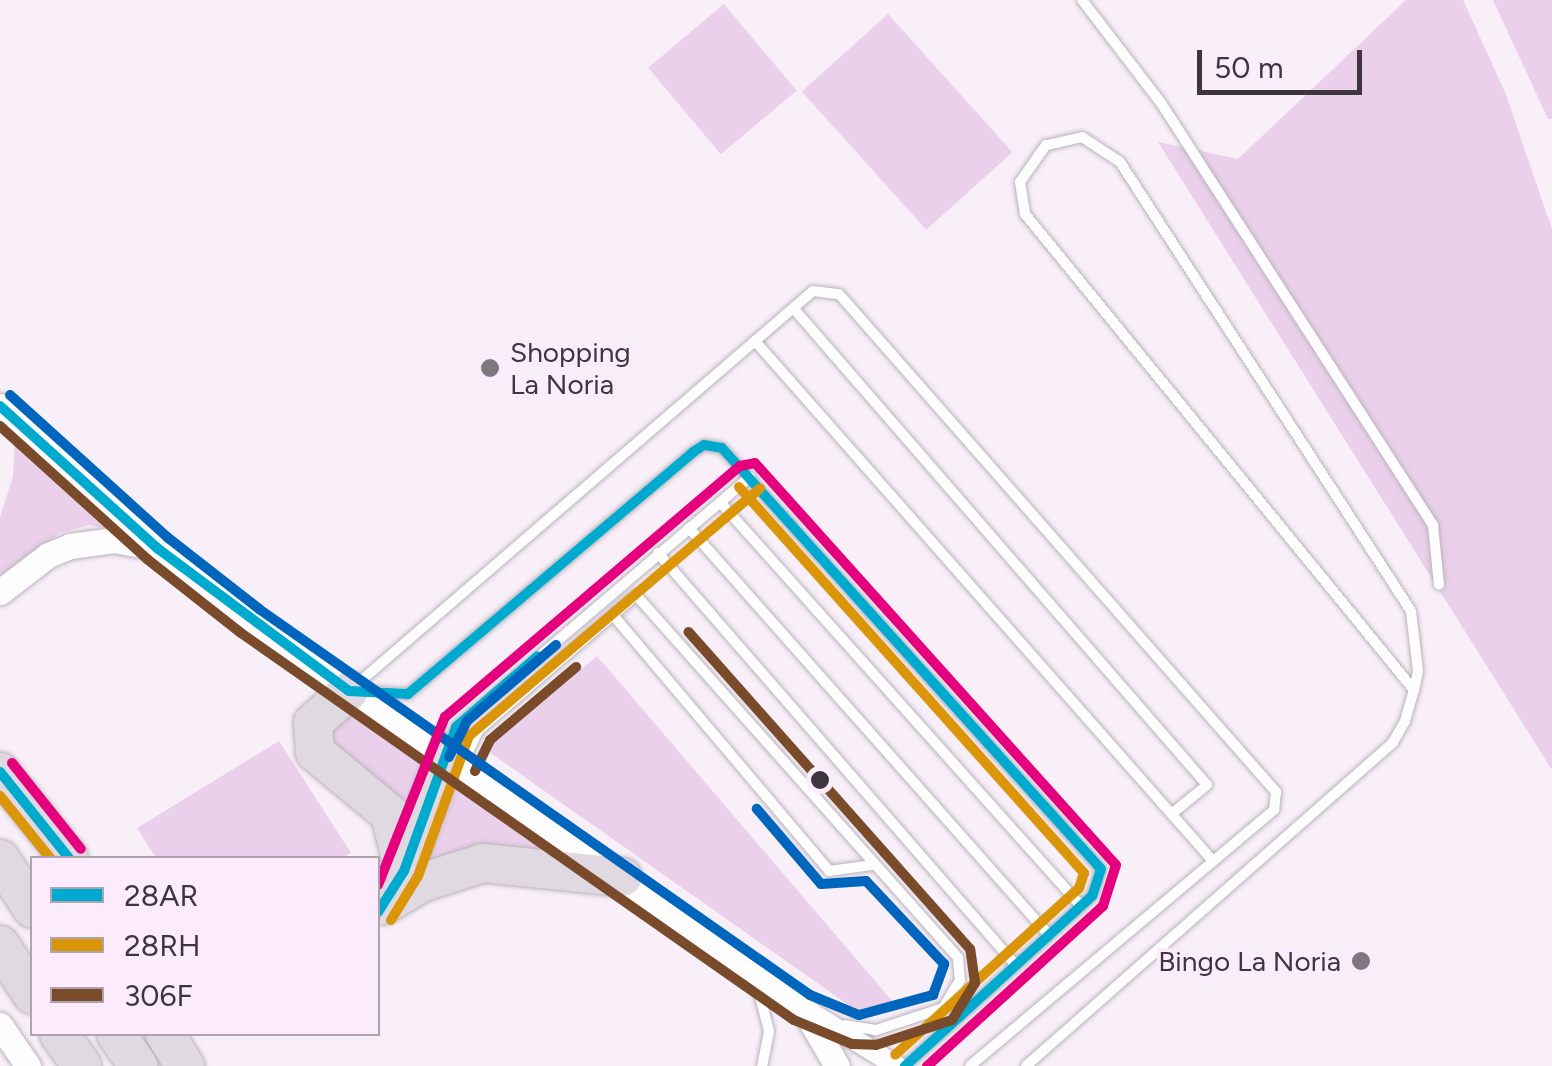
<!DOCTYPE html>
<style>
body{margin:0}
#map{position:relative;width:1552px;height:1066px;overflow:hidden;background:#f8eff8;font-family:Figtree,sans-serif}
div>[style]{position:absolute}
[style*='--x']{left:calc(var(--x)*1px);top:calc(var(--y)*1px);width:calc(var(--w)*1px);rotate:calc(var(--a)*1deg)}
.green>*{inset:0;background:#ead0eb;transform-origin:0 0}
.roads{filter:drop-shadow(0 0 2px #bab3bb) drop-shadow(0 0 2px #bab3bb)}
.service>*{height:10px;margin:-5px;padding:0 5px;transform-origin:5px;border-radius:5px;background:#fefdfe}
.minor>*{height:20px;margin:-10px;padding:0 10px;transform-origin:10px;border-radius:10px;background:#fefdfe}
.tertiary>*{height:25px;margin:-12.5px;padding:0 12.5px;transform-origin:12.5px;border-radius:12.5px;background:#fefdfe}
.motorway>*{height:38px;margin:-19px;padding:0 19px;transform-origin:19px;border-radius:19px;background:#e1d9e2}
.bus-1>*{height:10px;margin:-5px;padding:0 5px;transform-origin:5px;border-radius:5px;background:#00a9ce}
.bus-2>*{height:10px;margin:-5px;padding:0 5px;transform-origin:5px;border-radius:5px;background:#db9509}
.bus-3>*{height:10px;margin:-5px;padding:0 5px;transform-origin:5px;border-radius:5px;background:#7a4b2a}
.bus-4>*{height:10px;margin:-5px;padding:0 5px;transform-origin:5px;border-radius:5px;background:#0065bd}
.bus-5>*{height:10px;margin:-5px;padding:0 5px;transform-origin:5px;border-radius:5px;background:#e5007d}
.dots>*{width:28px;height:28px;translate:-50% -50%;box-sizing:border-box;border:5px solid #fbebfc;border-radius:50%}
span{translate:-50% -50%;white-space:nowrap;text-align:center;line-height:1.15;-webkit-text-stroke:8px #fbebfc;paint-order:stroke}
.poi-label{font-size:28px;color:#3e363e}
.left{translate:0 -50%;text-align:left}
.right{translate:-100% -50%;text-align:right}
.legend{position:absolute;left:30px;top:856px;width:350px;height:180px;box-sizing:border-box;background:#fbebfc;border:2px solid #afa3b0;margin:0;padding:12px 18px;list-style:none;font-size:30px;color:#3e363e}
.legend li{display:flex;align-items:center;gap:20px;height:50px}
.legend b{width:50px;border:2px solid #afa3b0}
.scale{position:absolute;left:1197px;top:50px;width:165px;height:45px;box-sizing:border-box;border:5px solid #3e363e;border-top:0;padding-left:12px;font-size:30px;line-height:35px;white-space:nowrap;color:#3e363e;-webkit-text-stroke:8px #fbebfc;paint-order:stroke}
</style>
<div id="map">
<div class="green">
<i style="clip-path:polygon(1406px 0,1463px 0,1505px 92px,1552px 229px,1552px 770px,1158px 142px,1238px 159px)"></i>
<i style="clip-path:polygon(1493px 0,1552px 0,1552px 119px,1548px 119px)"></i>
<i style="left:724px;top:4px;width:113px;height:99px;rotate:50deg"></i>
<i style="left:888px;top:14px;width:186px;height:116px;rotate:48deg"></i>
<i style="clip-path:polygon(15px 439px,120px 531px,89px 525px,60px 533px,0 576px,0 518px,13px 476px)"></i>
<i style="clip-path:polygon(597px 656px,893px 1002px,867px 1018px,485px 749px)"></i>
<i style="clip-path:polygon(344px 706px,423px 761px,409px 817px,397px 795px,331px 744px,329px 722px)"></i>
<i style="clip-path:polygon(279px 741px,351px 853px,341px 858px,156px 858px,137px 828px)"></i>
<i style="clip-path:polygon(445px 775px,553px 850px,554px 852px,485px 848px,418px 869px)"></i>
</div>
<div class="roads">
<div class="service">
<i style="--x:1082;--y:0;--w:130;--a:52.5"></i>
<i style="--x:1161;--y:103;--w:502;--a:57.2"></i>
<i style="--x:1433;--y:525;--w:60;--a:84.3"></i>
<i style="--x:794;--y:309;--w:630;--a:49.05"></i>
<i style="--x:1207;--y:785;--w:43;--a:140.7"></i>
<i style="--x:755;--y:341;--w:693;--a:48.63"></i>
<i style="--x:720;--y:502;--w:542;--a:48.22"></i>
<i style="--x:689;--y:528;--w:543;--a:48.51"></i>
<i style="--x:658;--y:553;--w:543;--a:49.03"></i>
<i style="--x:613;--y:615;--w:335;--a:49.8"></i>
<i style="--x:829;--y:871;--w:43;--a:-7.9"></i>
<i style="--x:356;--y:685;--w:603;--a:-40.77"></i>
<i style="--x:813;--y:291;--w:26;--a:7"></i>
<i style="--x:839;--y:294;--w:663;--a:48.73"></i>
<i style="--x:1276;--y:792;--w:18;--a:96"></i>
<i style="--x:1274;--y:810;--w:397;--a:139.9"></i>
<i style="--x:360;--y:691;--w:48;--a:3.6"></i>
<i style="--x:408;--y:694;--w:374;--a:-40.3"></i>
<i style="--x:693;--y:452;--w:13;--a:-32"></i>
<i style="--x:704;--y:445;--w:18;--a:9"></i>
<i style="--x:722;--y:448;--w:566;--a:48.01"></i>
<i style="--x:1101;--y:869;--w:28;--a:108"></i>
<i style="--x:1092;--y:896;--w:253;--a:137.7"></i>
<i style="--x:448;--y:748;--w:22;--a:-69"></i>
<i style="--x:456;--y:727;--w:386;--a:-40.4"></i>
<i style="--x:462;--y:764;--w:37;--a:-64"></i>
<i style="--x:478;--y:731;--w:208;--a:-40.7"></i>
<i style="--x:636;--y:595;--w:485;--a:48.4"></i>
<i style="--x:958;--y:958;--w:22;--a:85"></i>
<i style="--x:960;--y:980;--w:33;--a:121"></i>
<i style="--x:943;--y:1008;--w:71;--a:161.8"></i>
<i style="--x:876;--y:1030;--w:31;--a:-171"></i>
<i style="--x:757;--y:985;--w:48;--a:75.4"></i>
<i style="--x:769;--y:1031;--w:36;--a:101"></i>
<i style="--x:1026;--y:1066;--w:490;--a:-41.4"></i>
<i style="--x:1393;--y:742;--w:24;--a:-60"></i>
<i style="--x:1405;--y:721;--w:32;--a:-74"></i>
<i style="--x:1414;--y:690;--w:19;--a:-78"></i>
<i style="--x:1418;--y:671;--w:60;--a:-96.7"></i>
<i style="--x:1411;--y:611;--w:535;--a:-122.95"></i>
<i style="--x:1120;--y:162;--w:45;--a:-146.7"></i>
<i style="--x:1082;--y:137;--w:37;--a:167"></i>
<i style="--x:1046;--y:145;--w:45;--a:125.1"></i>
<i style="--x:1020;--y:182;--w:32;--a:81"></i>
<i style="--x:1025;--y:214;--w:615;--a:50.74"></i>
</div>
<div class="minor">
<i style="--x:805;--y:1009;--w:108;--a:31.8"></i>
</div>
<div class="tertiary">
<i style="--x:0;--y:406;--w:212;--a:42.1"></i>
<i style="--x:157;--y:548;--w:118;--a:38.1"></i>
<i style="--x:250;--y:621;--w:675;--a:34.99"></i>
<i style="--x:803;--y:1008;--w:67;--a:59.6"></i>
<i style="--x:0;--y:592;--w:61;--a:-37.6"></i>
<i style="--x:48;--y:555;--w:24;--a:-22"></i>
<i style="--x:70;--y:546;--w:44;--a:-7.8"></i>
<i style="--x:114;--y:540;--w:44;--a:10.5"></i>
<i style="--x:0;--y:1025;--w:50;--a:55.7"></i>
</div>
<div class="motorway">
<i style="--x:349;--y:691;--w:48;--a:138.4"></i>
<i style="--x:313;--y:723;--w:29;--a:86"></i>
<i style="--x:315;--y:752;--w:97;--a:39.6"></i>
<i style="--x:390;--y:814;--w:59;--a:76.2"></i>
<i style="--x:0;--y:772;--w:110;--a:51.3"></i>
<i style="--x:0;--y:859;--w:59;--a:56.9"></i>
<i style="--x:405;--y:868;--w:122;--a:-70.4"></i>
<i style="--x:384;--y:905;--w:43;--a:-30.7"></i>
<i style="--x:421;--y:883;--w:65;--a:-17.9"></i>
<i style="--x:483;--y:863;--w:140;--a:5.8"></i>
<i style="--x:0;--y:945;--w:59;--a:56.9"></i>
<i style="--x:59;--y:1034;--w:39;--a:54"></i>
<i style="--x:116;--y:1034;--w:39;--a:55"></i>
<i style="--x:165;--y:1034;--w:38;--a:58"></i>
</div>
</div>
<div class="bus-1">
<i style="--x:0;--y:406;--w:212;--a:42.1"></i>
<i style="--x:157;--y:548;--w:239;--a:36.7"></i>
<i style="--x:349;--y:691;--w:59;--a:2.9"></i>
<i style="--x:408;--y:694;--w:374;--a:-40.3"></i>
<i style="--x:693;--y:452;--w:13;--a:-32"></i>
<i style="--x:704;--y:445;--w:18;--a:9"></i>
<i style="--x:722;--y:448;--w:566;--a:48.01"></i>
<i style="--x:1101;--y:869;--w:28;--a:108"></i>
<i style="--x:1092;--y:896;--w:253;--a:137.7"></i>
<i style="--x:0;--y:772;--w:110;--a:51.3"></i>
<i style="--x:378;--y:912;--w:49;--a:-57.6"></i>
<i style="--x:404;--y:871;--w:153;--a:-70.1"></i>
<i style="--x:456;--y:727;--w:108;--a:-40.9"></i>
</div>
<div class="bus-2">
<i style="--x:739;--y:487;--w:518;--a:48.21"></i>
<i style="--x:1084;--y:873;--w:16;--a:108"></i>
<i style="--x:1079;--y:888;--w:248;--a:137.8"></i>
<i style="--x:0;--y:796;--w:80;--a:51.1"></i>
<i style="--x:391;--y:920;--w:52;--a:-58.5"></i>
<i style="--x:418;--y:876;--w:149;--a:-70"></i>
<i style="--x:469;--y:736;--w:382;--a:-40.4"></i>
</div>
<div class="bus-3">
<i style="--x:0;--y:426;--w:198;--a:42.1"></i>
<i style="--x:147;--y:559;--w:120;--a:38.2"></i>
<i style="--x:241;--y:633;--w:675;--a:34.99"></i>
<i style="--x:794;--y:1020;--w:63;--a:22.5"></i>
<i style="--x:852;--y:1044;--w:24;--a:2"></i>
<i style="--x:876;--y:1045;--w:80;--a:-18.2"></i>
<i style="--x:952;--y:1020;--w:44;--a:-58.1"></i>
<i style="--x:975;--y:983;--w:34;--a:-98"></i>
<i style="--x:970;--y:949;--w:424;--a:-131.6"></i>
<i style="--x:475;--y:771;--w:34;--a:-64"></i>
<i style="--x:490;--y:740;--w:113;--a:-40.3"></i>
</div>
<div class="bus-4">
<i style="--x:10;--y:395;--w:212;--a:42.1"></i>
<i style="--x:167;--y:537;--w:117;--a:38"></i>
<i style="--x:259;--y:609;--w:673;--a:35.01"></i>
<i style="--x:810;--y:995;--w:53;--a:22.2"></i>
<i style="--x:859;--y:1015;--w:77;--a:-15.1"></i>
<i style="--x:933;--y:995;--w:33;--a:-70"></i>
<i style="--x:944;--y:964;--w:114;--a:-133.2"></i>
<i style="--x:866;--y:881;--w:45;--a:176.2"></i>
<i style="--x:821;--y:884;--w:99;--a:-130.5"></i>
<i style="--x:449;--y:757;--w:40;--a:-63.4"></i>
<i style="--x:467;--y:721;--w:117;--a:-40.5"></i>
</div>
<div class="bus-5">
<i style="--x:12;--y:763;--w:110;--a:51.3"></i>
<i style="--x:378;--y:885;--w:181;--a:-68.3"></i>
<i style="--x:445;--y:717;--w:387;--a:-40.4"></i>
<i style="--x:740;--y:466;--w:15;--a:-11"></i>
<i style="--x:755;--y:463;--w:540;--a:48.08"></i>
<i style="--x:1116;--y:865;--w:43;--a:107.6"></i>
<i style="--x:1103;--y:906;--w:238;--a:137.7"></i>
</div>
<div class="dots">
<i style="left:490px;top:368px;background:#7f777f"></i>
<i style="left:820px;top:780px;background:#3e363e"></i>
<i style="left:1361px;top:961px;background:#7f777f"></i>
</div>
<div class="poi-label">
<span class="left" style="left:510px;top:368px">Shopping<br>La Noria</span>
<span class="right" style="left:1341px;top:961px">Bingo La Noria</span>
</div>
<ul class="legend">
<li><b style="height:12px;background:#00a9ce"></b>28AR</li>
<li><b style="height:12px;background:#db9509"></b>28RH</li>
<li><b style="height:12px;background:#7a4b2a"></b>306F</li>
</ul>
<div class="scale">50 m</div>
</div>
